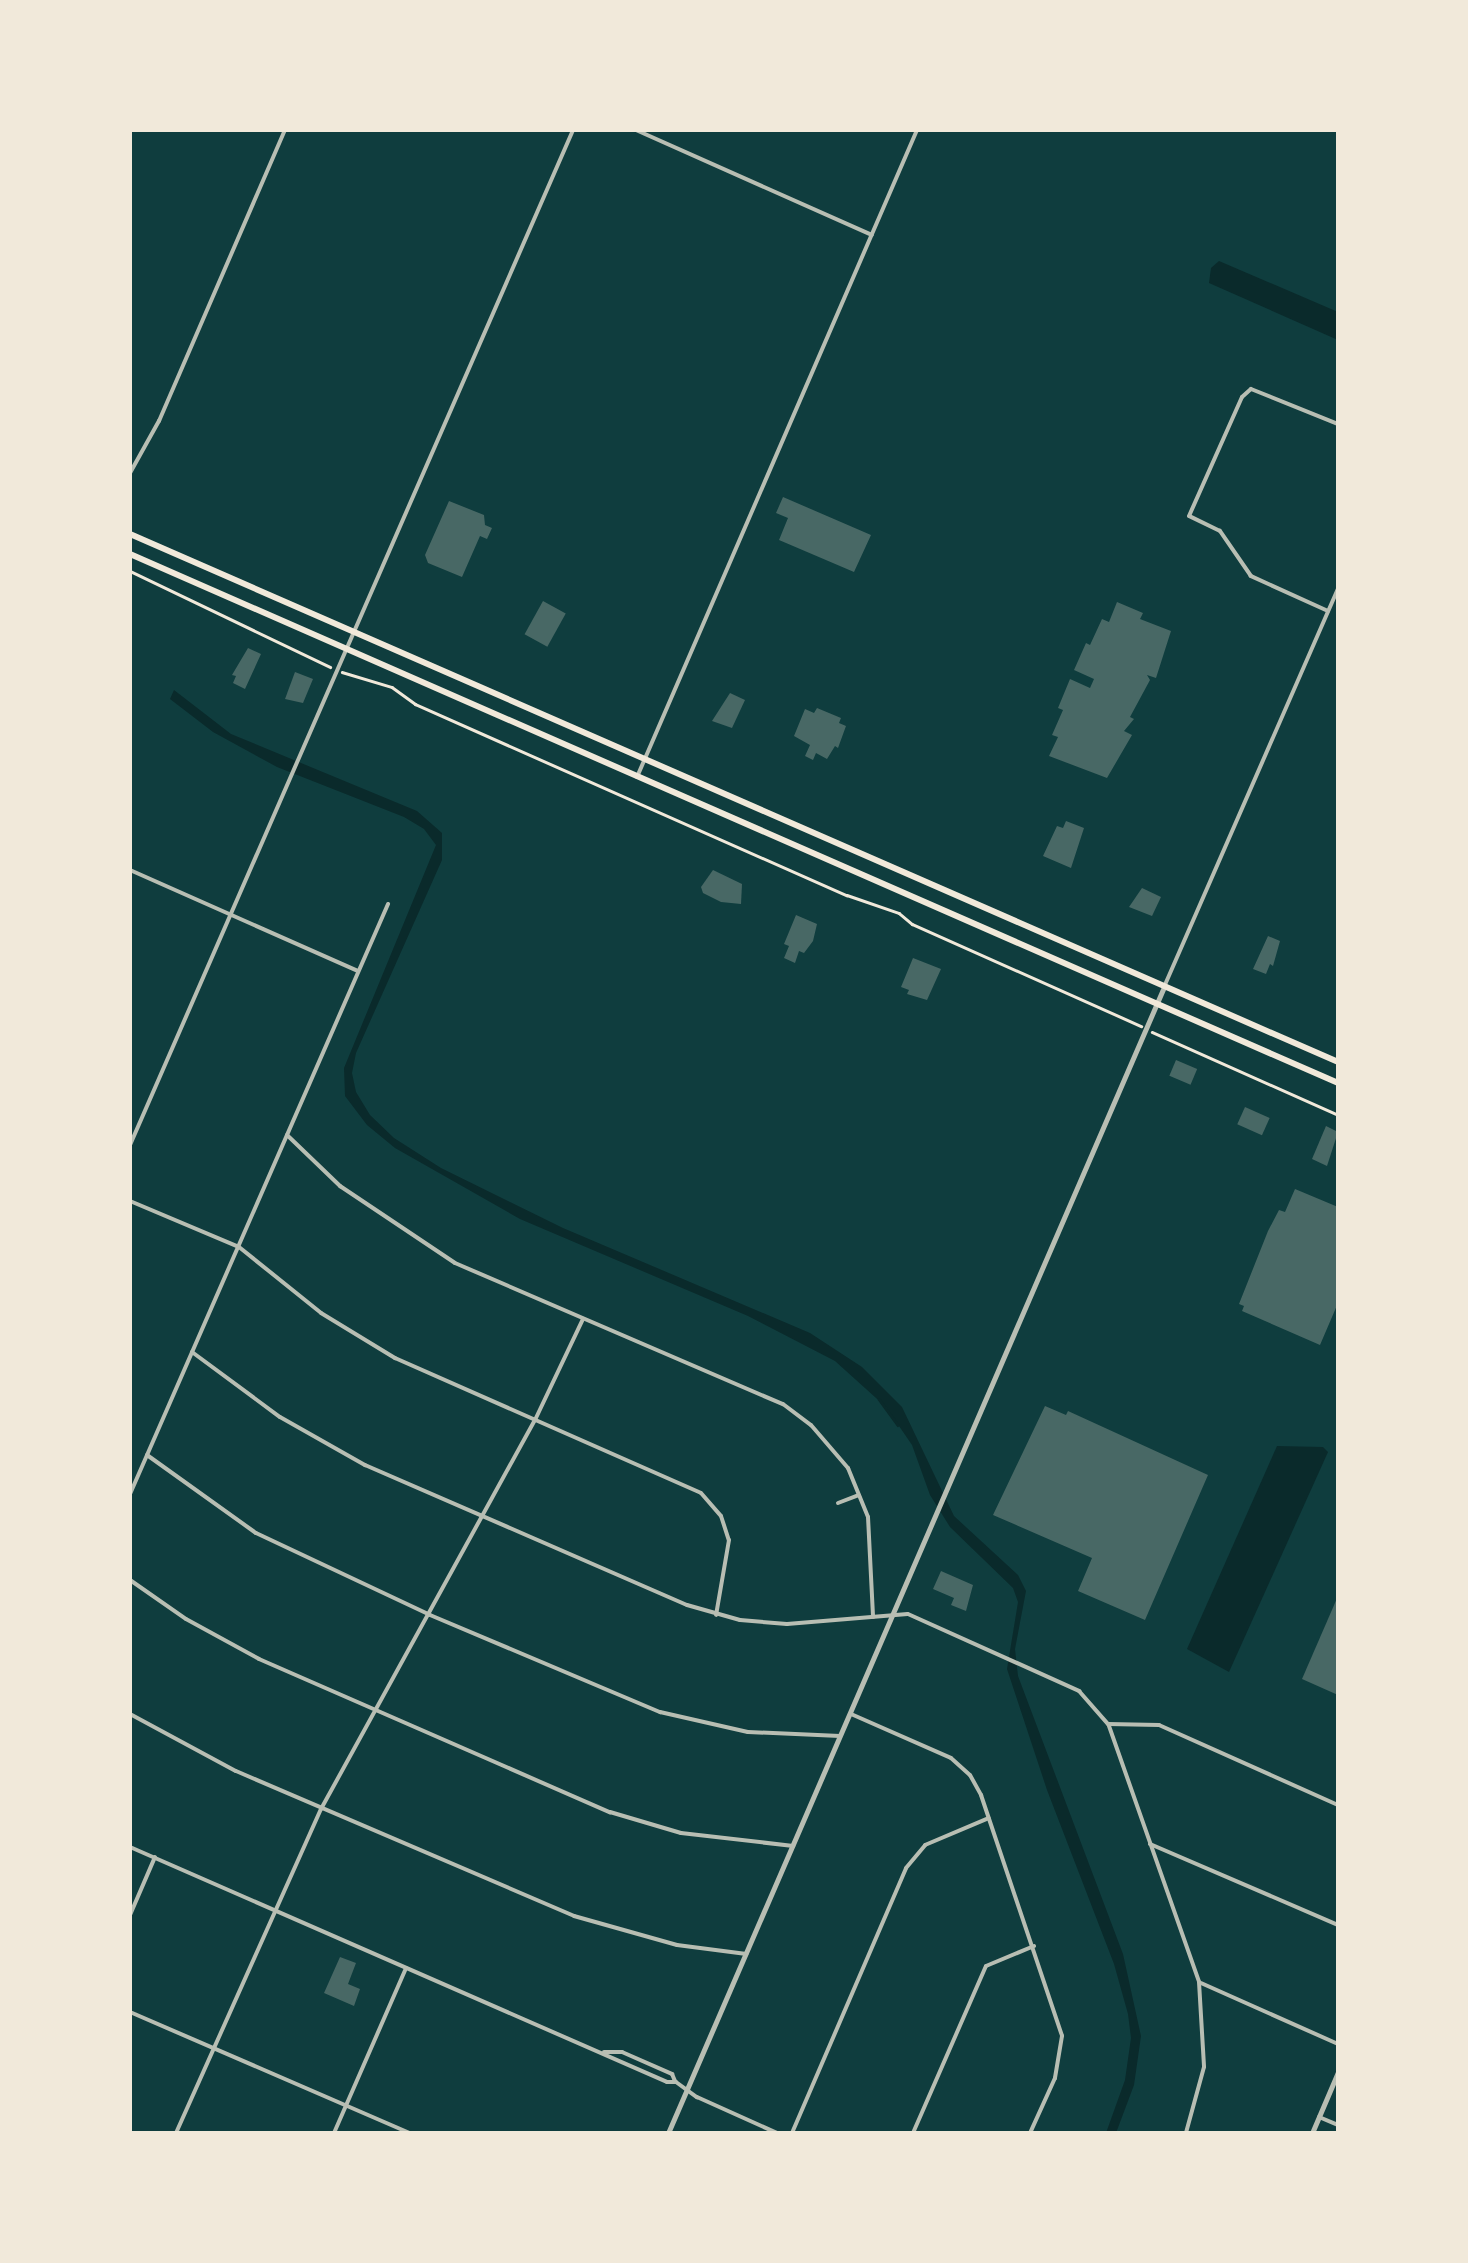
<!DOCTYPE html>
<style>
body{margin:0}
#map{position:relative;width:1468px;height:2263px;overflow:hidden;background:#0f3d3e;font-family:"Roboto Condensed",sans-serif}
div>[style]{position:absolute}
[style*='--x']{left:calc(var(--x)*1px);top:calc(var(--y)*1px);width:calc(var(--w)*1px);rotate:calc(var(--a)*1deg)}
.water>*{inset:0;background:#0a2a2b}
.stream>*{height:2.5px;margin:-1.25px;padding:0 1.25px;transform-origin:1.25px;border-radius:1.25px;background:#0a2a2b}
.building>*{inset:0;background:#486865;transform-origin:0 0}
.path>*{height:2.5px;margin:-1.25px;padding:0 1.25px;transform-origin:1.25px;border-radius:1.25px;background:#f1e9da}
.minor>*{height:4px;margin:-2px;padding:0 2px;transform-origin:2px;border-radius:2px;background:#b8beb3}
.tertiary>*{height:5px;margin:-2.5px;padding:0 2.5px;transform-origin:2.5px;border-radius:2.5px;background:#b8beb3}
.primary>*{height:6px;margin:-3px;padding:0 3px;transform-origin:3px;border-radius:3px;background:#f1e9da}
span{translate:-50% -50%;white-space:nowrap;text-align:center;line-height:1.15;-webkit-text-stroke:8px #f1e9da;paint-order:stroke}
.frame{position:absolute;inset:0;border:132px solid #f1e9da;pointer-events:none}
</style>
<div id="map">
<div class="water">
<i style="clip-path:polygon(1219px 261px,1338px 312px,1338px 340px,1209px 283px,1211px 268px)"></i>
<i style="clip-path:polygon(174px 690px,231px 734px,417px 811px,442px 833px,442px 860px,356px 1053px,352px 1073px,356px 1092px,370px 1115px,394px 1138px,441px 1168px,563px 1228px,810px 1333px,862px 1367px,902px 1407px,954px 1516px,1018px 1575px,1026px 1591px,1015px 1649px,1018px 1676px,1123px 1954px,1141px 2036px,1134px 2085px,1116px 2133px,1106px 2133px,1125px 2080px,1131px 2038px,1128px 2014px,1114px 1964px,1047px 1790px,1007px 1669px,1018px 1602px,1013px 1588px,950px 1527px,930px 1495px,912px 1445px,886px 1407px,835px 1361px,748px 1316px,520px 1219px,395px 1148px,367px 1125px,345px 1096px,344px 1068px,436px 845px,424px 829px,404px 817px,277px 767px,213px 732px,170px 699px)"></i>
<i style="clip-path:polygon(1277px 1446px,1323px 1447px,1328px 1452px,1229px 1672px,1187px 1649px)"></i>
</div>
<div class="stream">
<i style="--x:879;--y:1399;--w:32;--a:54"></i>
</div>
<div class="building">
<i style="clip-path:polygon(783px 497px,871px 535px,854px 572px,779px 540px,788px 518px,776px 513px)"></i>
<i style="clip-path:polygon(449px 501px,484px 515px,485px 525px,492px 528px,487px 539px,480px 536px,462px 577px,428px 563px,425px 555px)"></i>
<i style="left:543px;top:601px;width:26px;height:38px;rotate:29deg"></i>
<i style="clip-path:polygon(1117px 602px,1143px 613px,1140px 619px,1171px 631px,1156px 678px,1147px 675px,1150px 680px,1130px 717px,1134px 719px,1124px 731px,1132px 735px,1107px 778px,1049px 756px,1058px 737px,1052px 735px,1063px 710px,1058px 708px,1070px 679px,1090px 688px,1094px 679px,1074px 670px,1086px 643px,1090px 645px,1102px 619px,1109px 622px)"></i>
<i style="clip-path:polygon(248px 648px,261px 654px,245px 689px,233px 683px,236px 676px,232px 675px)"></i>
<i style="clip-path:polygon(295px 672px,313px 679px,303px 703px,285px 699px)"></i>
<i style="clip-path:polygon(730px 693px,745px 700px,732px 728px,712px 721px)"></i>
<i style="clip-path:polygon(817px 708px,841px 718px,839px 723px,846px 726px,838px 748px,835px 746px,827px 759px,816px 753px,813px 760px,805px 756px,810px 745px,794px 736px,805px 709px,814px 713px)"></i>
<i style="clip-path:polygon(1066px 821px,1084px 828px,1071px 868px,1043px 856px,1057px 826px,1063px 828px)"></i>
<i style="clip-path:polygon(713px 870px,742px 884px,741px 904px,721px 902px,703px 893px,701px 887px)"></i>
<i style="clip-path:polygon(1142px 888px,1161px 897px,1152px 916px,1129px 907px)"></i>
<i style="clip-path:polygon(796px 915px,817px 924px,813px 941px,804px 953px,799px 951px,795px 963px,784px 958px,789px 946px,784px 944px)"></i>
<i style="clip-path:polygon(1268px 936px,1280px 941px,1273px 966px,1270px 964px,1266px 974px,1253px 969px)"></i>
<i style="clip-path:polygon(913px 958px,941px 969px,927px 1000px,907px 994px,909px 990px,901px 987px)"></i>
<i style="left:1176px;top:1060px;width:23px;height:17px;rotate:23deg"></i>
<i style="left:1245px;top:1107px;width:27px;height:19px;rotate:24deg"></i>
<i style="clip-path:polygon(1326px 1126px,1338px 1132px,1327px 1166px,1312px 1159px)"></i>
<i style="clip-path:polygon(1295px 1189px,1338px 1207px,1338px 1303px,1320px 1345px,1242px 1311px,1244px 1306px,1239px 1304px,1268px 1231px,1279px 1210px,1285px 1212px)"></i>
<i style="clip-path:polygon(1045px 1406px,1066px 1415px,1068px 1411px,1208px 1475px,1145px 1620px,1078px 1591px,1092px 1558px,993px 1515px)"></i>
<i style="clip-path:polygon(941px 1571px,973px 1585px,966px 1611px,951px 1605px,954px 1598px,933px 1589px)"></i>
<i style="clip-path:polygon(1338px 1596px,1338px 1695px,1302px 1679px)"></i>
<i style="clip-path:polygon(340px 1957px,356px 1963px,348px 1984px,360px 1989px,354px 2006px,324px 1993px)"></i>
</div>
<div class="path">
<i style="--x:130;--y:571;--w:222;--a:25.6"></i>
<i style="--x:342;--y:672;--w:52;--a:16.7"></i>
<i style="--x:392;--y:687;--w:29;--a:36"></i>
<i style="--x:415;--y:704;--w:472;--a:23.9"></i>
<i style="--x:847;--y:895;--w:55;--a:19.1"></i>
<i style="--x:899;--y:913;--w:17;--a:40"></i>
<i style="--x:912;--y:924;--w:251;--a:24"></i>
<i style="--x:1152;--y:1032;--w:204;--a:24"></i>
</div>
<div class="minor">
<i style="--x:636;--y:130;--w:258;--a:24"></i>
<i style="--x:130;--y:473;--w:60;--a:-60.9"></i>
<i style="--x:159;--y:421;--w:317;--a:-66.6"></i>
<i style="--x:1328;--y:611;--w:85;--a:-155.6"></i>
<i style="--x:1251;--y:576;--w:55;--a:-124.6"></i>
<i style="--x:1220;--y:531;--w:34;--a:-154"></i>
<i style="--x:1189;--y:516;--w:130;--a:-66"></i>
<i style="--x:1242;--y:397;--w:12;--a:-42"></i>
<i style="--x:1251;--y:389;--w:94;--a:21.9"></i>
<i style="--x:637;--y:777;--w:705;--a:-66.6"></i>
<i style="--x:130;--y:870;--w:249;--a:23.9"></i>
<i style="--x:1164;--y:987;--w:434;--a:-66.4"></i>
<i style="--x:287;--y:1135;--w:74;--a:43.9"></i>
<i style="--x:340;--y:1186;--w:138;--a:33.8"></i>
<i style="--x:455;--y:1263;--w:357;--a:23.3"></i>
<i style="--x:783;--y:1404;--w:35;--a:37"></i>
<i style="--x:811;--y:1425;--w:57;--a:49.3"></i>
<i style="--x:848;--y:1468;--w:53;--a:67.8"></i>
<i style="--x:868;--y:1517;--w:100;--a:87.1"></i>
<i style="--x:130;--y:1145;--w:1107;--a:-66.42"></i>
<i style="--x:130;--y:1201;--w:118;--a:22.9"></i>
<i style="--x:239;--y:1247;--w:105;--a:38.8"></i>
<i style="--x:321;--y:1313;--w:87;--a:31.3"></i>
<i style="--x:395;--y:1358;--w:334;--a:23.8"></i>
<i style="--x:701;--y:1493;--w:30;--a:49"></i>
<i style="--x:721;--y:1516;--w:25;--a:72"></i>
<i style="--x:729;--y:1540;--w:76;--a:99.8"></i>
<i style="--x:192;--y:1352;--w:109;--a:36.5"></i>
<i style="--x:280;--y:1417;--w:98;--a:29.5"></i>
<i style="--x:365;--y:1465;--w:351;--a:23.5"></i>
<i style="--x:687;--y:1605;--w:55;--a:15.8"></i>
<i style="--x:740;--y:1620;--w:47;--a:4.9"></i>
<i style="--x:787;--y:1624;--w:121;--a:-4.7"></i>
<i style="--x:908;--y:1614;--w:188;--a:24.2"></i>
<i style="--x:1079;--y:1691;--w:44;--a:48.7"></i>
<i style="--x:1108;--y:1724;--w:51;--a:1.1"></i>
<i style="--x:1159;--y:1725;--w:196;--a:24.1"></i>
<i style="--x:147;--y:1455;--w:134;--a:35.6"></i>
<i style="--x:256;--y:1533;--w:192;--a:25.2"></i>
<i style="--x:430;--y:1615;--w:250;--a:22.9"></i>
<i style="--x:660;--y:1712;--w:90;--a:12.8"></i>
<i style="--x:748;--y:1732;--w:92;--a:2.5"></i>
<i style="--x:130;--y:1494;--w:644;--a:-66.38"></i>
<i style="--x:838;--y:1503;--w:22;--a:-21"></i>
<i style="--x:130;--y:1580;--w:68;--a:34.9"></i>
<i style="--x:186;--y:1619;--w:83;--a:28.7"></i>
<i style="--x:259;--y:1659;--w:383;--a:23.6"></i>
<i style="--x:610;--y:1812;--w:74;--a:16.5"></i>
<i style="--x:681;--y:1833;--w:113;--a:6.6"></i>
<i style="--x:130;--y:1714;--w:120;--a:28.3"></i>
<i style="--x:236;--y:1771;--w:368;--a:23.2"></i>
<i style="--x:574;--y:1916;--w:107;--a:15.7"></i>
<i style="--x:677;--y:1945;--w:70;--a:7.4"></i>
<i style="--x:851;--y:1714;--w:109;--a:23.7"></i>
<i style="--x:951;--y:1758;--w:25;--a:42"></i>
<i style="--x:970;--y:1775;--w:23;--a:61"></i>
<i style="--x:981;--y:1795;--w:254;--a:71.4"></i>
<i style="--x:1062;--y:2036;--w:43;--a:99.5"></i>
<i style="--x:1055;--y:2078;--w:60;--a:114.4"></i>
<i style="--x:1109;--y:1726;--w:271;--a:70.6"></i>
<i style="--x:1199;--y:1982;--w:85;--a:86.6"></i>
<i style="--x:1204;--y:2067;--w:68;--a:105.3"></i>
<i style="--x:1150;--y:1844;--w:205;--a:23.3"></i>
<i style="--x:130;--y:1847;--w:586;--a:23.63"></i>
<i style="--x:667;--y:2082;--w:9;--a:0"></i>
<i style="--x:676;--y:2082;--w:26;--a:36"></i>
<i style="--x:697;--y:2097;--w:88;--a:24.2"></i>
<i style="--x:130;--y:1915;--w:63;--a:-66.7"></i>
<i style="--x:1201;--y:1983;--w:150;--a:24"></i>
<i style="--x:130;--y:2012;--w:304;--a:23.4"></i>
<i style="--x:604;--y:2052;--w:18;--a:0"></i>
<i style="--x:622;--y:2052;--w:55;--a:23.7"></i>
<i style="--x:672;--y:2074;--w:8;--a:67"></i>
<i style="--x:1319;--y:2117;--w:21;--a:23"></i>
<i style="--x:176;--y:2133;--w:355;--a:-65.9"></i>
<i style="--x:321;--y:1809;--w:444;--a:-61.2"></i>
<i style="--x:535;--y:1420;--w:112;--a:-64.6"></i>
<i style="--x:334;--y:2133;--w:180;--a:-66.4"></i>
<i style="--x:792;--y:2133;--w:288;--a:-66.7"></i>
<i style="--x:906;--y:1868;--w:30;--a:-50"></i>
<i style="--x:925;--y:1845;--w:69;--a:-22.9"></i>
<i style="--x:913;--y:2133;--w:182;--a:-66.4"></i>
<i style="--x:986;--y:1966;--w:52;--a:-22.6"></i>
</div>
<div class="tertiary">
<i style="--x:668;--y:2133;--w:1249;--a:-66.6"></i>
<i style="--x:1312;--y:2133;--w:66;--a:-66.9"></i>
</div>
<div class="primary">
<i style="--x:130;--y:534;--w:1318;--a:23.61"></i>
<i style="--x:130;--y:554;--w:1319;--a:23.65"></i>
</div>
<div class="frame"></div>
</div>
